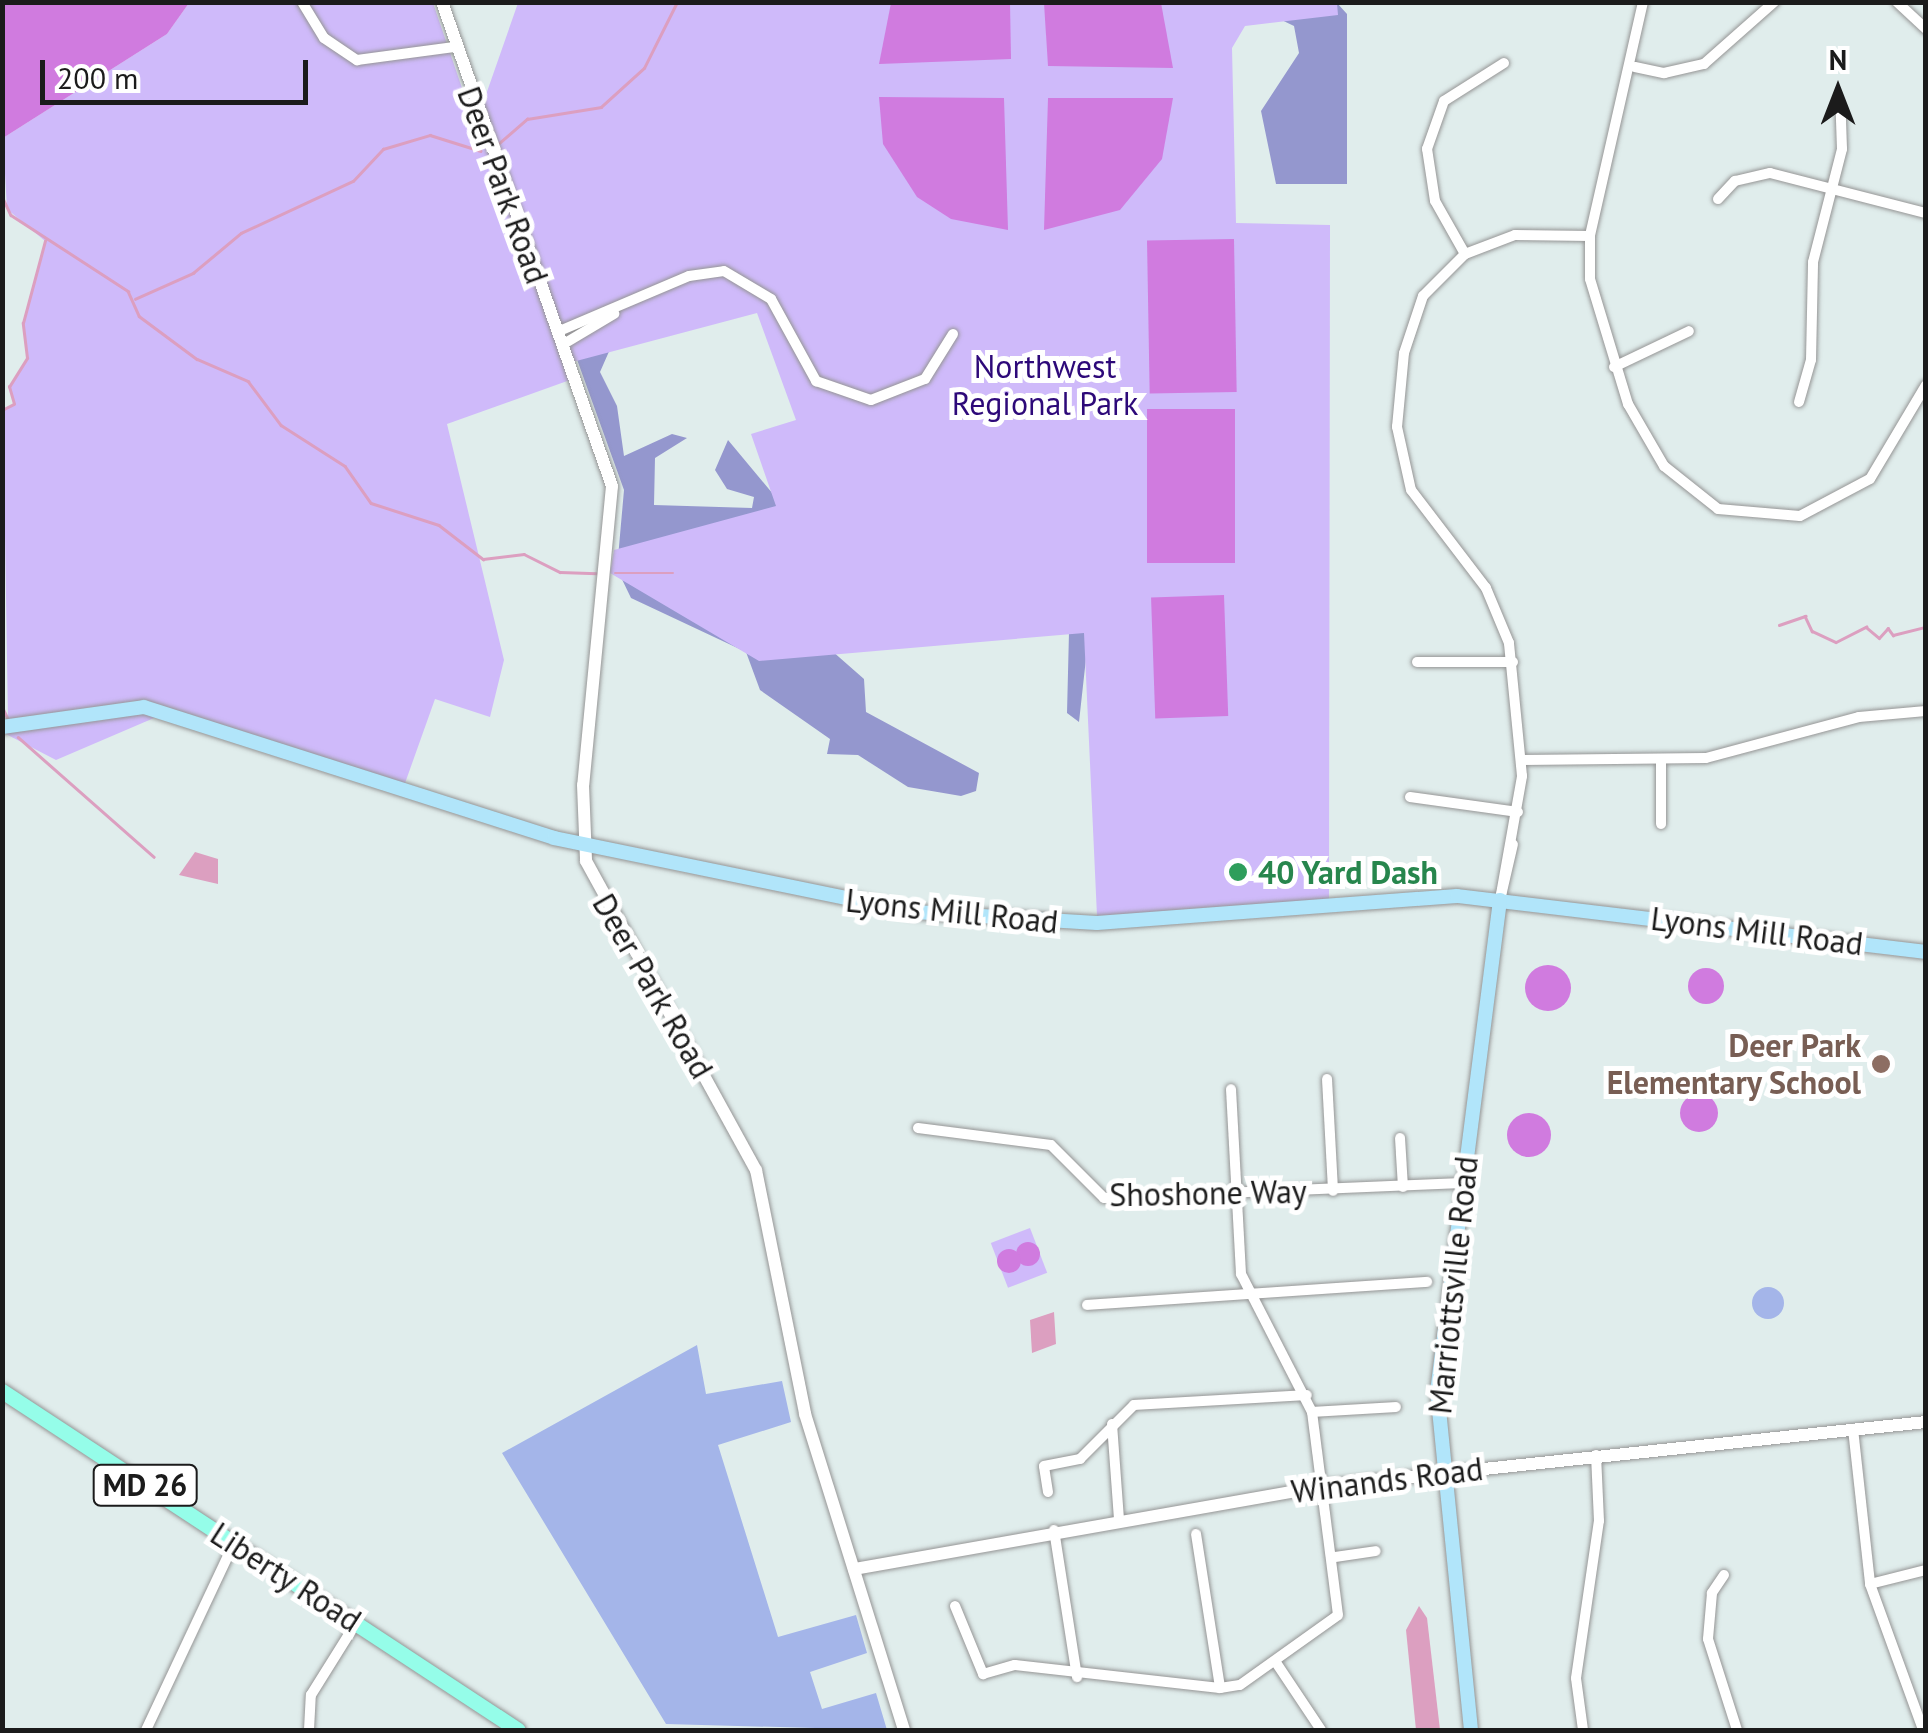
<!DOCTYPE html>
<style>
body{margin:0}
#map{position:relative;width:1928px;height:1733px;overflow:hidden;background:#e0edec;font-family:"PT Sans",sans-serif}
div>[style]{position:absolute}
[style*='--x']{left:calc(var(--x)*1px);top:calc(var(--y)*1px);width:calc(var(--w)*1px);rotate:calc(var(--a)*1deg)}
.grass>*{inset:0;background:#a4b5e9}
.round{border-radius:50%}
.forest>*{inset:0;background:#9497ce}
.park>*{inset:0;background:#cfbafa;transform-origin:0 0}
.pitch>*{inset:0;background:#d07bdf;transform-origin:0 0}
.water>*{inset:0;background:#dc9fc0}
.stream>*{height:2.5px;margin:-1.25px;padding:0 1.25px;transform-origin:1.25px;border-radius:1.25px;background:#dc9fc0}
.roads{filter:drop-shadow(0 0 2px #959595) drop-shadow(0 0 2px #959595)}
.minor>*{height:10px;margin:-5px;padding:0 5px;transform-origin:5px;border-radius:5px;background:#fff}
.tertiary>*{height:12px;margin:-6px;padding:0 6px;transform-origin:6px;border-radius:6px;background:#fff}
.secondary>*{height:14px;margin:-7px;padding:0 7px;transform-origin:7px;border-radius:7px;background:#b1e5fa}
.primary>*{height:15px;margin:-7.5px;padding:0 7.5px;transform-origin:7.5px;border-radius:7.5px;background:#95fde9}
.dots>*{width:28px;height:28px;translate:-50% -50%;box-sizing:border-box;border:5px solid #fff;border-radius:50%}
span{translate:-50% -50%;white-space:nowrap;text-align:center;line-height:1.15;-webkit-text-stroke:10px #fff;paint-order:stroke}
.shield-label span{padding:2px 8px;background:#fff;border:2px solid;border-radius:8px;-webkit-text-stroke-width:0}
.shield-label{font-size:30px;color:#1b1b1b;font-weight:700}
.street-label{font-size:32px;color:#1b1b1b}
.park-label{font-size:32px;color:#2d0979}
.leisure-label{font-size:32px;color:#27864d;font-weight:700}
.left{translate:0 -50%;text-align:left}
.education-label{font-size:32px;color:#785e54;font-weight:700}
.right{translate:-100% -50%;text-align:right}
.frame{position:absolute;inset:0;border:5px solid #1b1b1b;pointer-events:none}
.north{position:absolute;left:1788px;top:40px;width:100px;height:100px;-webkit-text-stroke:8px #fff;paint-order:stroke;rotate:0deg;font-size:28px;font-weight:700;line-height:40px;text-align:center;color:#1b1b1b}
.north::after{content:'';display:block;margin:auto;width:35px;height:45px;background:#1b1b1b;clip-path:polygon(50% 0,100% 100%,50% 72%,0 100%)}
.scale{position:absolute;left:40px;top:60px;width:268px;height:45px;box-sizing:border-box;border:5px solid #1b1b1b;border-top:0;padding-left:12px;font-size:30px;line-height:35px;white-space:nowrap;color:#1b1b1b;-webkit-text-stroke:8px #fff;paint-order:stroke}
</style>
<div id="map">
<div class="grass">
<i class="round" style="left:1752px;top:1287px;width:32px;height:32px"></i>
<i style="clip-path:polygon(697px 1345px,706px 1394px,782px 1381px,791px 1422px,718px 1445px,778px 1637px,856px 1615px,867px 1653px,810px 1672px,822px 1709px,876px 1693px,887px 1730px,666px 1724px,502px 1453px)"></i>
</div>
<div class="forest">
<i style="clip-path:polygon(1246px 3px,1337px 3px,1347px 14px,1347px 184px,1276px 184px,1261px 111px,1299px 53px,1294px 26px)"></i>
<i style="clip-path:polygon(611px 347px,600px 372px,617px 406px,624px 456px,672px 434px,687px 438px,655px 458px,654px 505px,752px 508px,754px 497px,727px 489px,715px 470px,728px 440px,773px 494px,1090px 622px,1079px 722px,1067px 713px,1069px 632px,823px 643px,864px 679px,866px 712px,979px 773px,976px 791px,961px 796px,908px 787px,858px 755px,827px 754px,830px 739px,760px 690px,746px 652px,631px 598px,617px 569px,624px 490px,575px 354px)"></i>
</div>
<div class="park">
<i style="clip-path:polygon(189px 3px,433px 3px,475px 126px,518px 3px,1337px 3px,1338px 15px,1245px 26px,1232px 48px,1236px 223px,1330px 225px,1329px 900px,1097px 916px,1084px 633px,759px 661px,610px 573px,614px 550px,776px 506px,751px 434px,796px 420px,757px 313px,565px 364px,570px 380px,447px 424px,504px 660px,490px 717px,435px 699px,404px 786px,136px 701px,8px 721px,3px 410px,14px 404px,9px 387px,27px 358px,23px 323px,45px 241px,7px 209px,3px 138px,167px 34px)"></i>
<i style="clip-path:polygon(118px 710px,161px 715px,56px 760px,2px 732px)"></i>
<i style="left:1030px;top:1228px;width:48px;height:42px;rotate:69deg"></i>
</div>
<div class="pitch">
<i style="clip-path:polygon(3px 2px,189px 2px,189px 3px,167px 34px,3px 138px)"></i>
<i style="clip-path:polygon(891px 3px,1010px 3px,1011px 59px,879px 64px)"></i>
<i style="clip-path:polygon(1044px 3px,1161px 3px,1173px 68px,1048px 66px)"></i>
<i style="clip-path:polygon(879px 97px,1004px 98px,1008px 230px,951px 219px,917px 197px,883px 144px)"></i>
<i style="clip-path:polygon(1048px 98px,1173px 98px,1162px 159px,1120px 210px,1044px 230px)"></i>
<i style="left:1234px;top:239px;width:153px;height:87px;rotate:89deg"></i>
<i style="left:1147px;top:409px;width:88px;height:154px"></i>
<i style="left:1224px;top:595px;width:121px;height:73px;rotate:88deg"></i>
<i class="round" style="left:1525px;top:965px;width:46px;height:46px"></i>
<i class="round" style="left:1688px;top:968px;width:36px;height:36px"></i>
<i class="round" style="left:1680px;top:1094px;width:38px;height:38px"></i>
<i class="round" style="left:1507px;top:1113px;width:44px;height:44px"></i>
<i class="round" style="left:1016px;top:1242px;width:24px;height:24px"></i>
<i class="round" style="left:997px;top:1249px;width:24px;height:24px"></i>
</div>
<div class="water">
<i style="clip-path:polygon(195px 852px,218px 859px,218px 884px,179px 875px)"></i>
<i style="clip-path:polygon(1054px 1312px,1056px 1344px,1032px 1353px,1030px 1320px)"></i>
<i style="clip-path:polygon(1419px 1606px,1427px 1618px,1440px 1730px,1416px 1730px,1406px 1630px)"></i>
</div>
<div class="stream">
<i style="--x:497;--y:145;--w:40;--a:-41"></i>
<i style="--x:527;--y:119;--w:75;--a:-9.2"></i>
<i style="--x:601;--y:107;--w:58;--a:-42.2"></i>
<i style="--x:644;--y:68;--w:74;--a:-63.4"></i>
<i style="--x:2;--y:196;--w:21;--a:65"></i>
<i style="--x:11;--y:215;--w:140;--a:33"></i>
<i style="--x:128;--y:291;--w:27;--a:66"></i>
<i style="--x:139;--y:316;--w:72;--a:36.6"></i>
<i style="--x:197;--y:359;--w:56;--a:23.3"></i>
<i style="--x:248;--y:381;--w:55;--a:53.1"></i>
<i style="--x:281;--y:425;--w:76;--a:32.6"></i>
<i style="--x:345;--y:466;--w:45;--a:54.9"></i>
<i style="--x:371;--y:503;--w:71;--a:17.9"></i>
<i style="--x:439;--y:525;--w:56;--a:37.7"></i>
<i style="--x:483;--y:559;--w:41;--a:-7"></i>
<i style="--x:524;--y:554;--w:40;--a:26.6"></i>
<i style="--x:560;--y:572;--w:36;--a:2"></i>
<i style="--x:135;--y:299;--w:64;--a:-24.1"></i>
<i style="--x:193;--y:273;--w:62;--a:-39.8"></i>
<i style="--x:241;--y:233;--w:123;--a:-24.9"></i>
<i style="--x:353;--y:181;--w:44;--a:-46.8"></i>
<i style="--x:383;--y:149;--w:49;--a:-16.6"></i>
<i style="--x:430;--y:135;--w:53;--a:17.4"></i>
<i style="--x:2;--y:410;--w:13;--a:-27"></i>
<i style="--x:14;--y:404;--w:18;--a:-106"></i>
<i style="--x:9;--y:387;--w:34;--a:-58"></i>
<i style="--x:27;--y:358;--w:35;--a:-97"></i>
<i style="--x:23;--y:323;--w:85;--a:-75"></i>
<i style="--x:615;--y:573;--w:58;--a:0"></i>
<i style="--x:1779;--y:625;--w:28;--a:-19"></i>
<i style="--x:1805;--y:616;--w:17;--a:65"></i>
<i style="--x:1812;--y:631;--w:26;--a:25"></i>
<i style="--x:1836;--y:642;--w:34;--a:-27"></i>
<i style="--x:1866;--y:627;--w:17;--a:40"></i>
<i style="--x:1879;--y:638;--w:13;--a:-48"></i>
<i style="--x:1888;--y:628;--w:9;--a:54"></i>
<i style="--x:1893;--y:635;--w:34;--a:-14"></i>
<i style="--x:2;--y:706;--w:14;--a:65"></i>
<i style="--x:18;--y:737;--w:181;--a:41.4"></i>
</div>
<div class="roads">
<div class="minor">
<i style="--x:302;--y:2;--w:42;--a:58.6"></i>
<i style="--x:324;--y:38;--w:40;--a:34"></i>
<i style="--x:357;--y:60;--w:98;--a:-7.6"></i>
<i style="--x:1643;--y:2;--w:240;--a:102.8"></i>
<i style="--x:1590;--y:236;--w:43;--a:90"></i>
<i style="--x:1590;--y:279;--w:131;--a:73.1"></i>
<i style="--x:1628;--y:404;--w:72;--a:59.9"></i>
<i style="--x:1664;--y:466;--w:69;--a:38.5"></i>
<i style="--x:1718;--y:509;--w:82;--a:4.9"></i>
<i style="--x:1800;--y:516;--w:79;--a:-27.9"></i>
<i style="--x:1870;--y:479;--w:109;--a:-59.2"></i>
<i style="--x:1897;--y:2;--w:40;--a:43"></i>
<i style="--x:1635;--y:67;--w:30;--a:12"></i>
<i style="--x:1664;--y:73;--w:41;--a:-12.7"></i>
<i style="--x:1704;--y:64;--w:94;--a:-41.5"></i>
<i style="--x:1718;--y:199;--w:25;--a:-47"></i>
<i style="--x:1735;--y:181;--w:36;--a:-13"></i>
<i style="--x:1770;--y:173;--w:161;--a:14.4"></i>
<i style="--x:1465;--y:254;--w:61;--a:-119.5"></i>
<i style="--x:1435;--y:201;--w:53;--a:-98.7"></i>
<i style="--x:1427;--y:149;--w:51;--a:-70.5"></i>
<i style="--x:1444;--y:101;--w:71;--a:-32.3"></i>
<i style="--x:557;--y:332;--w:143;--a:-23"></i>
<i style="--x:689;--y:276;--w:35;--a:-8"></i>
<i style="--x:724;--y:271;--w:55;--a:30.8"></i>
<i style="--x:771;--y:299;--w:94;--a:61.2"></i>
<i style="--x:816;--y:381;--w:58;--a:19.1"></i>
<i style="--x:871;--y:400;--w:58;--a:-21.3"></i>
<i style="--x:925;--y:379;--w:53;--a:-58.1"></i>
<i style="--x:562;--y:345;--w:61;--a:-30.8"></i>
<i style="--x:1614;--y:367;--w:83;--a:-25.6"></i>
<i style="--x:1799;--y:402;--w:44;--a:-74.1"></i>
<i style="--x:1811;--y:360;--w:98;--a:-88.8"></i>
<i style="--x:1813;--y:262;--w:117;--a:-75.6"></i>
<i style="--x:1842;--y:149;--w:34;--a:-92"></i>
<i style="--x:1417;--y:662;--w:96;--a:0"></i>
<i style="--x:1661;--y:759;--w:65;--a:90"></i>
<i style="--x:1523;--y:760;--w:183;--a:-0.6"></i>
<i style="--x:1706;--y:758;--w:158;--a:-15"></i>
<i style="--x:1859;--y:717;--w:67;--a:-5.1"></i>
<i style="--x:1410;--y:797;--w:109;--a:7.9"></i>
<i style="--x:1500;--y:900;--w:126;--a:-79.9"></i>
<i style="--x:1522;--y:776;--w:134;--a:-95.6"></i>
<i style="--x:1509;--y:643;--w:60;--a:-112.7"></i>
<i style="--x:1486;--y:588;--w:123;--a:-127.4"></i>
<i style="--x:1411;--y:490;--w:65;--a:-102.5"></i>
<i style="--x:1397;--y:427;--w:74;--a:-84.6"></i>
<i style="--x:1404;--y:353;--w:60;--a:-71.6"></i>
<i style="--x:1423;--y:296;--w:59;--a:-45"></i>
<i style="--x:1465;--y:254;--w:53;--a:-20.8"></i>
<i style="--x:1515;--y:235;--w:75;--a:0.8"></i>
<i style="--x:1500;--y:900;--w:57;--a:-76.9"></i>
<i style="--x:1327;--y:1079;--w:112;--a:86.9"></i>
<i style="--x:918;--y:1128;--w:134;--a:7.3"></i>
<i style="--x:1051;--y:1145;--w:75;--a:45"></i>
<i style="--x:1104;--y:1198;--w:359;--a:-2.4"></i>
<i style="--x:1400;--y:1138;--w:49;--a:86.5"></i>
<i style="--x:1087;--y:1305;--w:341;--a:-3.9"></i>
<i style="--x:1312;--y:1412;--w:84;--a:-3.4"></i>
<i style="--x:1112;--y:1424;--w:95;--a:85.8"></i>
<i style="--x:1853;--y:1429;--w:156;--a:83.7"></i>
<i style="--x:1870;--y:1584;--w:155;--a:70"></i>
<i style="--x:1048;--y:1492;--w:26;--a:-99"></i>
<i style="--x:1044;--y:1466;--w:37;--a:-11"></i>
<i style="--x:1080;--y:1459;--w:76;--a:-45"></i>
<i style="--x:1134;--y:1405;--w:173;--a:-3.3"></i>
<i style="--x:1054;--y:1530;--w:149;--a:81.1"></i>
<i style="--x:1196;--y:1534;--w:156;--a:81.1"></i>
<i style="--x:1335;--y:1557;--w:41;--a:-8.3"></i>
<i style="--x:1724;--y:1575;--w:22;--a:124"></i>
<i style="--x:1712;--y:1593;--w:46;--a:95"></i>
<i style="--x:1708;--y:1639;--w:96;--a:72.3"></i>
<i style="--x:1870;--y:1584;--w:58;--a:-14"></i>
<i style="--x:955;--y:1606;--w:74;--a:67.6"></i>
<i style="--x:983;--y:1674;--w:33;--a:-16"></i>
<i style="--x:1015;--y:1665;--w:206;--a:6.4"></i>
<i style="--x:1220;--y:1688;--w:20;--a:-9"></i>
<i style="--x:1240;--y:1685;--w:120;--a:-35.5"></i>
<i style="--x:1338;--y:1615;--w:205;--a:-97.3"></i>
<i style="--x:1312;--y:1412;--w:155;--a:-117.2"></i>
<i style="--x:1241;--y:1274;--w:185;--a:-93.1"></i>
<i style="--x:1275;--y:1661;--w:83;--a:56.3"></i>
<i style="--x:146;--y:1730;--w:207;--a:-64.8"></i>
<i style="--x:309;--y:1730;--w:35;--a:-87"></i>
<i style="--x:311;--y:1695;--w:85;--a:-58"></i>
<i style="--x:1583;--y:1730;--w:52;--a:-97.7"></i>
<i style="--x:1576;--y:1678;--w:159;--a:-81.7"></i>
<i style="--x:1599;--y:1521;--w:66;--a:-92.6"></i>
</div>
<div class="tertiary">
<i style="--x:442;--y:2;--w:513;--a:70.65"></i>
<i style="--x:612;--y:486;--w:300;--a:95.5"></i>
<i style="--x:583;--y:785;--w:76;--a:87.7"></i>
<i style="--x:586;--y:861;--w:353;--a:61.2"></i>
<i style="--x:756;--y:1170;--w:249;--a:78.6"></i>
<i style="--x:805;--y:1414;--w:331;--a:72.6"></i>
<i style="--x:854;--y:1569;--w:477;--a:-10"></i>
<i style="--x:1324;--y:1486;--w:605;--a:-6.07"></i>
</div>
<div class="secondary">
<i style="--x:2;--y:727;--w:143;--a:-8"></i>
<i style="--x:144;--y:707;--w:430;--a:17.7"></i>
<i style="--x:554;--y:838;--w:369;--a:11.6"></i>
<i style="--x:915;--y:912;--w:182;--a:3.5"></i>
<i style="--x:1097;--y:923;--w:361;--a:-4.3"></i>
<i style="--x:1457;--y:896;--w:472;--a:6.8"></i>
<i style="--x:1471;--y:1730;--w:340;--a:-95.7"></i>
<i style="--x:1437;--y:1392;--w:496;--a:-82.7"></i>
</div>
<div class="primary">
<i style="--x:2;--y:1391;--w:617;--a:33.3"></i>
</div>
</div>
<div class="dots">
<i style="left:1238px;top:872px;background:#2e9e5b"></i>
<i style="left:1881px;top:1064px;background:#8d6e63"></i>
</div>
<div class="shield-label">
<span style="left:145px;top:1485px">MD 26</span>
</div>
<div class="street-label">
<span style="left:503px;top:185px;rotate:70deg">Deer Park Road</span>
<span style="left:952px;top:911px;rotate:6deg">Lyons Mill Road</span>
<span style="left:1757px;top:931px;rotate:7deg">Lyons Mill Road</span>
<span style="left:653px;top:986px;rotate:60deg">Deer Park Road</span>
<span style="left:1208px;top:1193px;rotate:-1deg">Shoshone Way</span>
<span style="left:1453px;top:1285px;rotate:-84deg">Marriottsville Road</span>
<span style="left:1387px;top:1480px;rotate:-7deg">Winands Road</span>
<span style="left:286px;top:1577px;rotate:33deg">Liberty Road</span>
</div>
<div class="park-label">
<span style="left:1045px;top:385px">Northwest<br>Regional Park</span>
</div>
<div class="leisure-label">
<span class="left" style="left:1258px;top:872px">40 Yard Dash</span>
</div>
<div class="education-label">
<span class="right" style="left:1861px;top:1064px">Deer Park<br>Elementary School</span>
</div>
<div class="frame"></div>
<div class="north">N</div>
<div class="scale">200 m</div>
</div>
